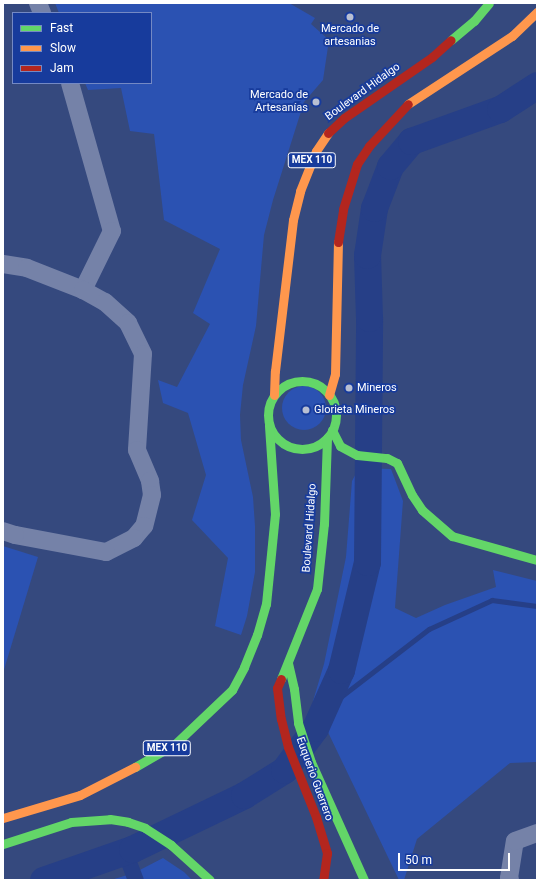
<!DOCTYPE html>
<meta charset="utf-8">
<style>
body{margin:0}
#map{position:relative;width:540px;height:883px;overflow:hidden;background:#35497e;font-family:Roboto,sans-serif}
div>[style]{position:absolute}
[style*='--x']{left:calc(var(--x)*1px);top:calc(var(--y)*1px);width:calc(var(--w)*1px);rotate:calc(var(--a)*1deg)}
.green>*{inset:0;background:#2b52b2}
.round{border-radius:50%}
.stream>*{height:4.5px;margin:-2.25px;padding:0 2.25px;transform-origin:2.25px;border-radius:2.25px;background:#263f87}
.canal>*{height:16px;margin:-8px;padding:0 8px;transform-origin:8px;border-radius:8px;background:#263f87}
.river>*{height:27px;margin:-13.5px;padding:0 13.5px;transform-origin:13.5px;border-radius:13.5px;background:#263f87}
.street>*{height:18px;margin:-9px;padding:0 9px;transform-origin:9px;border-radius:9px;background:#7582a8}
.fast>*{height:9px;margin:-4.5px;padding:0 4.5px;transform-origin:4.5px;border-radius:4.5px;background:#63d668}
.fast>.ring{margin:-4.5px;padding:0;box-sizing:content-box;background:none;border:9px solid #63d668;border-radius:50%}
.slow>*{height:9px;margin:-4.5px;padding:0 4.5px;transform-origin:4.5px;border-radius:4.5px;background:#ff974d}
.jam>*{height:9px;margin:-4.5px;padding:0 4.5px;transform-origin:4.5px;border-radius:4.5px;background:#b3261e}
.dots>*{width:11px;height:11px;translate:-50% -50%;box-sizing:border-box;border:2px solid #173b9c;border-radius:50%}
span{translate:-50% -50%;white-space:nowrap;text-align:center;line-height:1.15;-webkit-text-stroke:3.5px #173b9c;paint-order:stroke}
.shield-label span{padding:1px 3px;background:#173b9c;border:1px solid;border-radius:3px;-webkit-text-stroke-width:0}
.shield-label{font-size:10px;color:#fff;font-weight:700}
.poi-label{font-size:11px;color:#fff}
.right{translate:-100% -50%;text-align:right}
.left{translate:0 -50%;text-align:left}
.street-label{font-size:11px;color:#fff}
.frame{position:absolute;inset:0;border:4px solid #fff;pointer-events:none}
.legend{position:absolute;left:12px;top:12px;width:140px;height:72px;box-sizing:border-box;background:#173b9c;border:1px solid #7489c4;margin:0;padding:5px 7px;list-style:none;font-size:12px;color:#fff}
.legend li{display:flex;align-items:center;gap:8px;height:20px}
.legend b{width:20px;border:1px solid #7489c4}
.scale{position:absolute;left:398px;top:853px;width:112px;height:18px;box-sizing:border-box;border:2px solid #fff;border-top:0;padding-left:5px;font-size:12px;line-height:14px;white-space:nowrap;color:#fff;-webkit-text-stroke:3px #173b9c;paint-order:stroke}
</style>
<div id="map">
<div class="green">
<i style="clip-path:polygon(55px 3px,289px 3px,315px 18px,311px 24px,329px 40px,323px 80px,304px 102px,273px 200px,264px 235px,256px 326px,243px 385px,240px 415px,241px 440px,253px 497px,255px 526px,255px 572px,247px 616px,241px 635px,215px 626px,228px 558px,192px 520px,206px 475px,188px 413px,163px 403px,158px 380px,177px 387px,210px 324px,193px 313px,220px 249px,164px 220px,154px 134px,130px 131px,121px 88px,88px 90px,85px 83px,151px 83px,151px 13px,59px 13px)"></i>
<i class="round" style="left:282px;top:386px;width:44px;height:44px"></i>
<i style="clip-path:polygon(359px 468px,391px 469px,403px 501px,395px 608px,416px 618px,445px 605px,496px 587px,493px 570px,537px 581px,537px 762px,510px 763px,417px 839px,404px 880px,399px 880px,313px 701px,324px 664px,346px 557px,352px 481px)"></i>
<i style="clip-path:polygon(3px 546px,38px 557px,3px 673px)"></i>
<i style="clip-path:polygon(163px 858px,184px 872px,192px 880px,111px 880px,134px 873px)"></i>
</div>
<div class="stream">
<i style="--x:325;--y:709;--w:131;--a:-37.6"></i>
<i style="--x:429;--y:629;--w:69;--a:-24.7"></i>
<i style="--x:492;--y:600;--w:45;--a:7.6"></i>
</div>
<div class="canal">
<i style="--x:125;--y:852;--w:30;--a:69"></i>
</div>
<div class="river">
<i style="--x:43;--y:880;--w:94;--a:-19.2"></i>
<i style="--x:132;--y:849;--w:124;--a:-25.7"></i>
<i style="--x:244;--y:795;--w:47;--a:-32"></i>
<i style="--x:284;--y:770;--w:52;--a:-53.6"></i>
<i style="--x:315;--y:728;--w:64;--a:-65.9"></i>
<i style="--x:341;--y:670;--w:111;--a:-76.5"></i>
<i style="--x:367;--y:562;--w:244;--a:-89.5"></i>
<i style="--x:369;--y:318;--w:63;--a:-91.8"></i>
<i style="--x:367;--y:255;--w:48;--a:-81.5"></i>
<i style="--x:374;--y:208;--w:45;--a:-69.1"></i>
<i style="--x:390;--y:166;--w:33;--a:-50"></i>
<i style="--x:411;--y:141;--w:95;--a:-19.8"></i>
<i style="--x:500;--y:109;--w:44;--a:-33"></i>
</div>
<div class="street">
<i style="--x:38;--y:3;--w:11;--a:68"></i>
<i style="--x:70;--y:83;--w:154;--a:74.2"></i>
<i style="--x:112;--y:231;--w:66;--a:116.2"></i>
<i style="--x:3;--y:264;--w:24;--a:9"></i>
<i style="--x:27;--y:268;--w:60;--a:21.4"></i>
<i style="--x:83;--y:290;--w:25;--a:29"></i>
<i style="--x:105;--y:302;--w:31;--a:42"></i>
<i style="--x:128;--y:323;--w:34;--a:64"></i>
<i style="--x:143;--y:354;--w:96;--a:93.6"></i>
<i style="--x:137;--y:450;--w:34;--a:67"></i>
<i style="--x:150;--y:481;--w:14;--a:82"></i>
<i style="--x:152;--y:495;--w:32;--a:104"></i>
<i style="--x:144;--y:526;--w:16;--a:130"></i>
<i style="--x:134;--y:538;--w:31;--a:153"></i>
<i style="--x:106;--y:552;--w:93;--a:-169.4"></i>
<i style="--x:15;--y:535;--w:13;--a:-162"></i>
<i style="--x:510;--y:880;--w:2;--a:-117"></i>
<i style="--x:509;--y:878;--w:37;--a:-81"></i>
<i style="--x:515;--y:841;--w:23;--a:-20"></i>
</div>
<div class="fast">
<i style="--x:451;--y:40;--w:30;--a:-40"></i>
<i style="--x:474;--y:21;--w:23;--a:-50"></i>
<i class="ring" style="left:268px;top:381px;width:59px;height:59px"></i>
<i style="--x:332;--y:430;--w:18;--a:63"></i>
<i style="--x:340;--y:446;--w:19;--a:28"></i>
<i style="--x:357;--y:455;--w:30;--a:6"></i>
<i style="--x:387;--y:458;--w:11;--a:27"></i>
<i style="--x:397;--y:463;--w:35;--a:65"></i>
<i style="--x:412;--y:495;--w:18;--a:56"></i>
<i style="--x:422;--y:510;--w:40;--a:41"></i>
<i style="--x:452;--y:536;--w:88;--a:15.8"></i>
<i style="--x:288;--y:663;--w:27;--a:77"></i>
<i style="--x:294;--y:689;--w:34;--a:83"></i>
<i style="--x:298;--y:723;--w:41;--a:71.6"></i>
<i style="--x:311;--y:762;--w:129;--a:65.8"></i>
<i style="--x:281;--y:679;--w:97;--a:-68.2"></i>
<i style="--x:317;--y:589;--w:65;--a:-83.9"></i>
<i style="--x:324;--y:524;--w:86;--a:-88"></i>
<i style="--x:135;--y:767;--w:46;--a:-29.9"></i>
<i style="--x:175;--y:744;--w:79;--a:-43.5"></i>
<i style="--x:232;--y:690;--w:26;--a:-62"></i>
<i style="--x:244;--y:667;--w:35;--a:-68"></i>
<i style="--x:257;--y:635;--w:32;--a:-74"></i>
<i style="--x:266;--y:604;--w:90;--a:-84.3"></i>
<i style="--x:275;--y:514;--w:89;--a:-93.9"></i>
<i style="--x:3;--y:844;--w:71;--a:-17.9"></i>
<i style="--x:71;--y:822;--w:39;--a:-4"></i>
<i style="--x:110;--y:819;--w:18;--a:9"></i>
<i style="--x:128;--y:822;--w:18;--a:19"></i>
<i style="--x:145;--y:828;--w:31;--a:33"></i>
<i style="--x:171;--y:845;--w:52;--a:41.9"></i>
</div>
<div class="slow">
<i style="--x:408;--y:104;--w:124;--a:-33.2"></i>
<i style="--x:512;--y:36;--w:35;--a:-44"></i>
<i style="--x:274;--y:395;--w:24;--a:-88"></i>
<i style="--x:275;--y:371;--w:152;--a:-83.2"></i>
<i style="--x:293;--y:220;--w:30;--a:-76"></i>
<i style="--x:300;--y:191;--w:43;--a:-68.2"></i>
<i style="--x:316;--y:151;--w:22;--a:-56"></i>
<i style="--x:329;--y:395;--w:22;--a:-74"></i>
<i style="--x:335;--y:374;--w:132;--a:-88.7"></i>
<i style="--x:3;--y:818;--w:80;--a:-16.6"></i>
<i style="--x:80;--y:795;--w:62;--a:-27"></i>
</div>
<div class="jam">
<i style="--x:328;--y:133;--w:22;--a:-43"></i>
<i style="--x:344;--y:118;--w:107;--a:-34.7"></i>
<i style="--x:432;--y:57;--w:25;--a:-42"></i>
<i style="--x:338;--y:242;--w:33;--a:-81"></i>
<i style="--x:343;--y:209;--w:47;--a:-72.7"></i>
<i style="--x:357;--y:164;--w:22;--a:-56"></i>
<i style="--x:369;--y:146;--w:57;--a:-47.1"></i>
<i style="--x:281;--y:679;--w:10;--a:114"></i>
<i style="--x:277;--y:688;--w:31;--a:83"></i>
<i style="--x:281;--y:719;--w:29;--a:76"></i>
<i style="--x:288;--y:747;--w:75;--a:68.2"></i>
<i style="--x:316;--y:817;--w:38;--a:73"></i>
<i style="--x:327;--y:853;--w:27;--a:98"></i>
</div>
<div class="dots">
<i style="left:350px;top:17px;background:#b8bfd2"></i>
<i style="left:316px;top:102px;background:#b8bfd2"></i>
<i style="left:349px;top:388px;background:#b8bfd2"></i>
<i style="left:306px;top:410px;background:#b8bfd2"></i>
</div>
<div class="shield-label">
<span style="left:312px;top:160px">MEX 110</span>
<span style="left:167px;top:748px">MEX 110</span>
</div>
<div class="poi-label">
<span style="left:350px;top:36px">Mercado de<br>artesanias</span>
<span class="right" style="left:308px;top:102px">Mercado de<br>Artesanías</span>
<span class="left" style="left:357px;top:388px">Mineros</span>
<span class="left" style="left:314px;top:410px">Glorieta Mineros</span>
</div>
<div class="street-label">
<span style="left:363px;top:92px;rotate:-36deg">Boulevard Hidalgo</span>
<span style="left:310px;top:528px;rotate:-86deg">Boulevard Hidalgo</span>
<span style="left:314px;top:779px;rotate:70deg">Euquerio Guerrero</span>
</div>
<div class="frame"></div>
<ul class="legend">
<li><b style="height:5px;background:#63d668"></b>Fast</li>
<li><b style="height:5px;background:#ff974d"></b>Slow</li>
<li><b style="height:5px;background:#b3261e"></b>Jam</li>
</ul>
<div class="scale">50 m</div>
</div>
